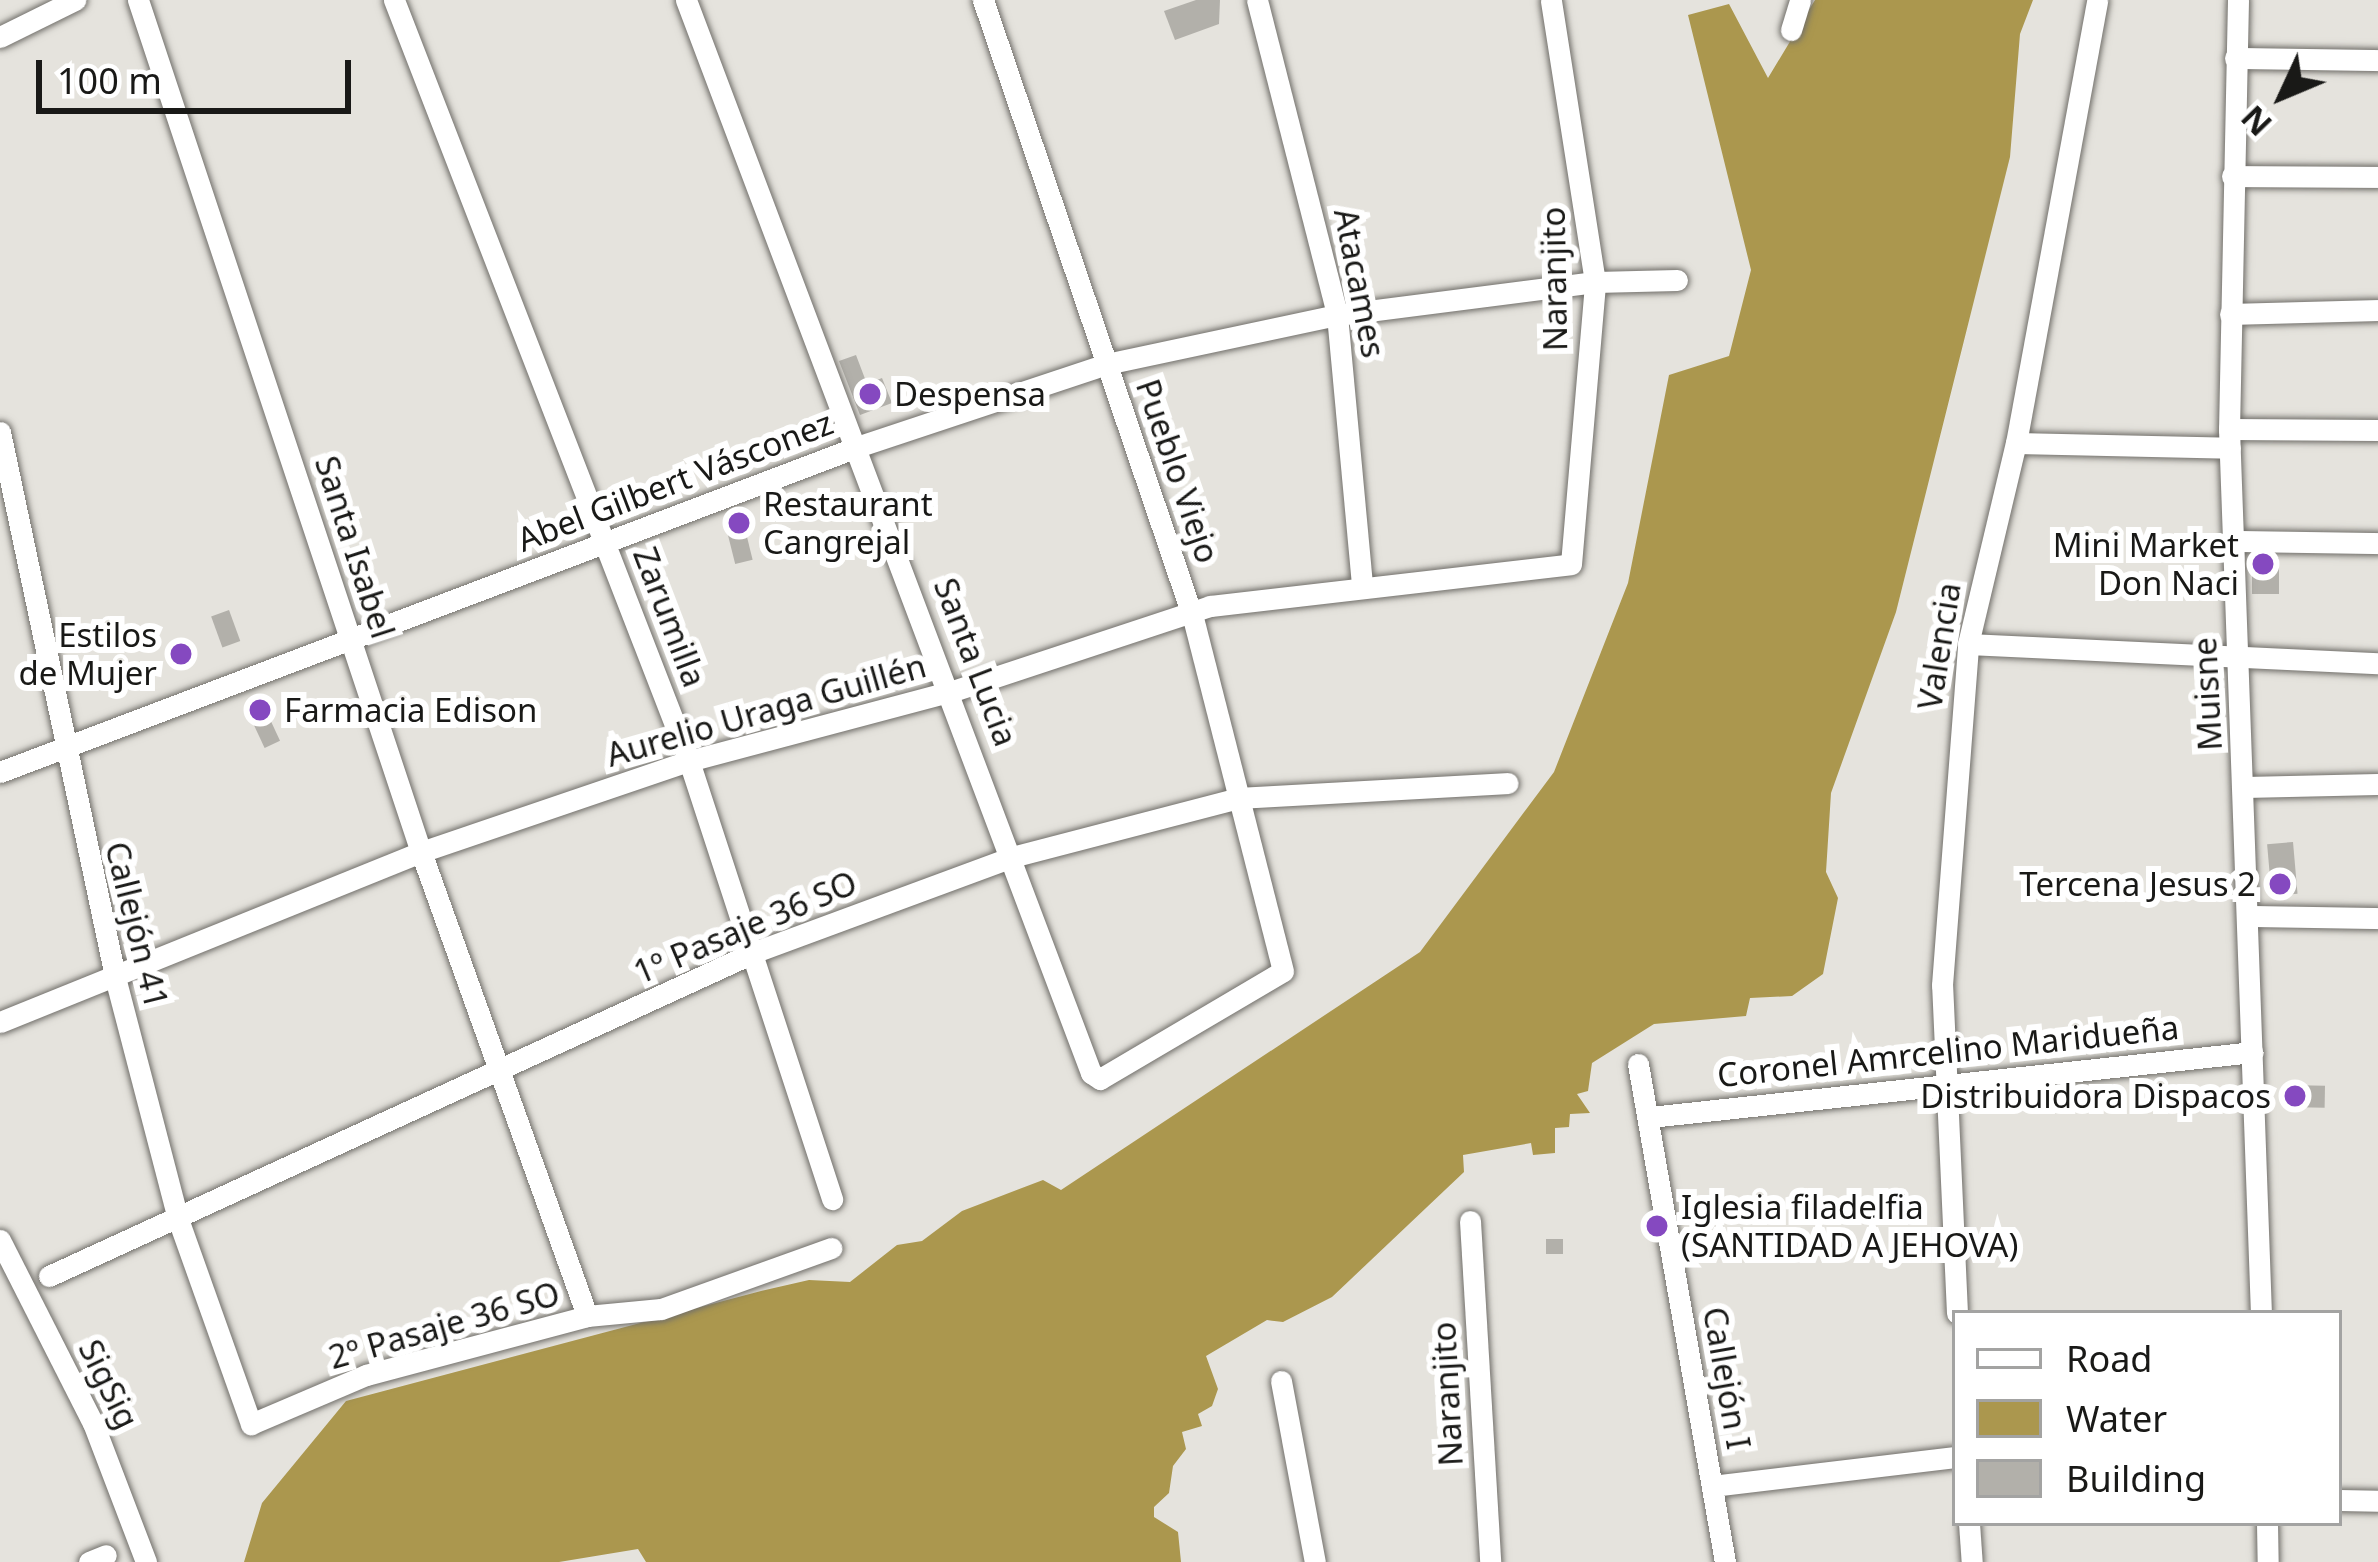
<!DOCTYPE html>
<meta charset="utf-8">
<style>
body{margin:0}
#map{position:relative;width:2378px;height:1562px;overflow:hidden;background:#e5e3dd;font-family:"Noto Sans",sans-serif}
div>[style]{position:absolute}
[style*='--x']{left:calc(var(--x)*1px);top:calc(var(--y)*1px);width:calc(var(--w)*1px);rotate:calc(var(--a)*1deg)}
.water>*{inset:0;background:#ab974e}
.building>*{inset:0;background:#b2b0aa;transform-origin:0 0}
.roads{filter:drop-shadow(0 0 3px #716f6a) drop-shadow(0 0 3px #716f6a)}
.minor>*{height:21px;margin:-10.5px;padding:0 10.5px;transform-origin:10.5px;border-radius:10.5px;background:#fff}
.dots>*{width:33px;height:33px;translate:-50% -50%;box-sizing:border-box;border:6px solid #fff;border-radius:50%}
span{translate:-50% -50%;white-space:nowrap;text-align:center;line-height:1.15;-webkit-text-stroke:12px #fff;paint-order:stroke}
.street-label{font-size:33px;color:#191917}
.poi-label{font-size:33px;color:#191917}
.left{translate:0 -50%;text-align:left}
.right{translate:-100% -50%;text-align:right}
.legend{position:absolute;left:1952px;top:1310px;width:390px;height:216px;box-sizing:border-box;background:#fff;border:3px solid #a3a3a2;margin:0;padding:15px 21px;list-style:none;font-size:36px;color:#191917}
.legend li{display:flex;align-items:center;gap:24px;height:60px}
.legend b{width:60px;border:3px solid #a3a3a2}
.north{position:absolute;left:2222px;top:36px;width:120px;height:120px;-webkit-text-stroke:9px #fff;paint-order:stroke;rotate:226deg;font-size:33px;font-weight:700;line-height:48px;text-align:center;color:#191917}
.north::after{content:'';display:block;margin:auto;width:42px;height:54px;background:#191917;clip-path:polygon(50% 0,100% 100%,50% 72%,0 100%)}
.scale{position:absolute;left:36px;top:60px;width:315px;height:54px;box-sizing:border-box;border:6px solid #191917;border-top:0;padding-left:15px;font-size:36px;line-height:42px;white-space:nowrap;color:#191917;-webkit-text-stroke:9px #fff;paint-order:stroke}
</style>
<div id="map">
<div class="water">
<i style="clip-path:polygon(1815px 0,2033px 0,2020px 34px,2010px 157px,1896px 612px,1831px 793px,1826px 872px,1838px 898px,1823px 974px,1792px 996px,1750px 998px,1746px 1016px,1654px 1024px,1592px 1063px,1588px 1091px,1577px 1094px,1590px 1113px,1570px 1114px,1569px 1127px,1555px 1128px,1555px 1153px,1533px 1155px,1531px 1143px,1463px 1155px,1464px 1172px,1332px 1297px,1283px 1322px,1267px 1320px,1206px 1356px,1218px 1389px,1212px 1406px,1198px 1414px,1202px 1426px,1182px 1432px,1186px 1449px,1173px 1466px,1169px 1493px,1154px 1507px,1154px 1517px,1178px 1532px,1181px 1562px,646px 1562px,638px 1549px,559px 1562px,244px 1562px,262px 1503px,346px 1401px,761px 1291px,809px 1280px,850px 1282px,897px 1245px,922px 1241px,962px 1211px,1043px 1180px,1061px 1190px,1420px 952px,1554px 772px,1628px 583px,1669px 375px,1729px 356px,1751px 270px,1688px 15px,1729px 4px,1768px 78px)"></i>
</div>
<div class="building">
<i style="clip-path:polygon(1196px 0,1220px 0,1219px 24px,1175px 40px,1164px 11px)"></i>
<i style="clip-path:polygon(856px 355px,867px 384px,882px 378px,892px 403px,860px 415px,839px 361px)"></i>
<i style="left:742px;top:517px;width:44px;height:18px;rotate:76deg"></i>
<i style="left:2252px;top:558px;width:27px;height:36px"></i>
<i style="left:229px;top:610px;width:33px;height:19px;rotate:70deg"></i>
<i style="left:182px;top:639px;width:28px;height:14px;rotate:69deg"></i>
<i style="left:261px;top:700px;width:45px;height:17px;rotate:65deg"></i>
<i style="left:2293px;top:842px;width:52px;height:26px;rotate:85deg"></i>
<i style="left:2285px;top:1085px;width:40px;height:22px;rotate:1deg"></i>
<i style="left:1546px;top:1239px;width:17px;height:15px"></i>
</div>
<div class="roads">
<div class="minor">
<i style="--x:138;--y:0;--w:898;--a:71.63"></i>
<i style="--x:421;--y:852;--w:493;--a:70.3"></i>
<i style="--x:394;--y:0;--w:816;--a:68.81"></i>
<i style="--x:689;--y:761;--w:461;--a:71.9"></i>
<i style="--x:686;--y:0;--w:1147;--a:69.32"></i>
<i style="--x:1091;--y:1073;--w:11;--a:34"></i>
<i style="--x:1100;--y:1079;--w:212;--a:-30.5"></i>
<i style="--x:1283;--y:971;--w:367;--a:-104.3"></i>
<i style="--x:1192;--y:615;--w:650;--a:-108.77"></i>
<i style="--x:1257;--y:0;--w:325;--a:75.7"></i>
<i style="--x:1337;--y:315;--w:271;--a:84.7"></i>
<i style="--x:2238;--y:0;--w:429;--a:91.2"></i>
<i style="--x:2229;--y:429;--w:885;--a:87.93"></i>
<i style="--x:1791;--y:30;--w:31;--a:-73"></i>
<i style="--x:0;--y:37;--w:84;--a:-26.3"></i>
<i style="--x:2235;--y:58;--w:143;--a:0.8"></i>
<i style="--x:2232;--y:176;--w:146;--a:0.4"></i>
<i style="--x:2230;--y:314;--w:148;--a:-1.5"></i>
<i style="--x:2229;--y:429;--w:149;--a:0.4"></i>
<i style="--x:0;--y:432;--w:561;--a:78.07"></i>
<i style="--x:116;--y:981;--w:246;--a:75.4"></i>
<i style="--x:178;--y:1219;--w:218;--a:70.4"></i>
<i style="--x:251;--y:1424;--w:125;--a:-23.1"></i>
<i style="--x:366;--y:1375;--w:229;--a:-14.9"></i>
<i style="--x:587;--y:1316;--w:74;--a:-5.4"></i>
<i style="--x:661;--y:1309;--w:181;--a:-19.7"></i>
<i style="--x:2016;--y:443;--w:214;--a:1.3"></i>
<i style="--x:2234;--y:541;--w:144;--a:0.8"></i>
<i style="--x:1968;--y:644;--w:410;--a:2.7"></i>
<i style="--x:0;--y:772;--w:917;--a:-20.77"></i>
<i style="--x:857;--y:447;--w:262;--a:-18.4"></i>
<i style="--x:1106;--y:364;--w:236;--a:-12"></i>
<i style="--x:1337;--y:315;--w:260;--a:-7.3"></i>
<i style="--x:1595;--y:282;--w:82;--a:-1.4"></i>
<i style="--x:2244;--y:787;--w:134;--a:-1.3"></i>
<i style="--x:2248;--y:916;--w:130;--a:0.9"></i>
<i style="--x:0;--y:1022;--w:454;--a:-22"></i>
<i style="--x:421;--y:852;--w:283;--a:-18.8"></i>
<i style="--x:689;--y:761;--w:273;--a:-14.9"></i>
<i style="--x:953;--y:691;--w:271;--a:-18.3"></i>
<i style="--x:1210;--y:606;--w:363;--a:-6.6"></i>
<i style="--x:1571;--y:564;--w:283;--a:-85.1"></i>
<i style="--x:1595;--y:282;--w:285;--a:-98.9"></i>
<i style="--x:1638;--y:1064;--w:506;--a:80.09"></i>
<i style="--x:1650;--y:1117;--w:606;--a:-6.15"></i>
<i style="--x:1470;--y:1221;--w:342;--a:86.6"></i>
<i style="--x:0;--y:1240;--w:205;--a:63.1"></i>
<i style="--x:93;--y:1423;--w:149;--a:69.1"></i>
<i style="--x:49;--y:1276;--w:777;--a:-24.65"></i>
<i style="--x:755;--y:952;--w:274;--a:-20.3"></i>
<i style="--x:1012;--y:857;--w:235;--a:-14.6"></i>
<i style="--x:1239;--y:798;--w:269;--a:-3.2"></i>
<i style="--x:1957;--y:1313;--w:328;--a:-92.6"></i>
<i style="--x:1942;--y:985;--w:342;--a:-85.6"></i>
<i style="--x:1968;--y:644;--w:207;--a:-76.6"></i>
<i style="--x:2016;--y:443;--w:450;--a:-79.6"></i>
<i style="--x:1281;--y:1381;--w:184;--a:79.4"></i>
<i style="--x:1712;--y:1486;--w:245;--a:-6.8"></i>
<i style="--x:2339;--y:1500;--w:39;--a:1"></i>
<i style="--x:1969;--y:1523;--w:39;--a:86"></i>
<i style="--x:2267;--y:1523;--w:39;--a:89"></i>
<i style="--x:89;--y:1562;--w:18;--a:-22"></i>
</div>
</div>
<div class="dots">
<i style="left:870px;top:394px;background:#8549c0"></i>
<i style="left:739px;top:523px;background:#8549c0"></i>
<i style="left:2263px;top:564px;background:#8549c0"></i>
<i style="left:181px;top:654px;background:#8549c0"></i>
<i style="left:260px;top:710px;background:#8549c0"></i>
<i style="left:2280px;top:884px;background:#8549c0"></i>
<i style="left:2295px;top:1096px;background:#8549c0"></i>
<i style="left:1657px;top:1226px;background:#8549c0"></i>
</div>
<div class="street-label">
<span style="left:1554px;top:279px;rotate:-91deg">Naranjito</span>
<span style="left:1360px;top:283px;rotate:79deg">Atacames</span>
<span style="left:1178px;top:471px;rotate:71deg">Pueblo Viejo</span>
<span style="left:675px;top:481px;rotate:-21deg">Abel Gilbert Vásconez</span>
<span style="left:355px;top:547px;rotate:72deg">Santa Isabel</span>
<span style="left:670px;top:617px;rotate:69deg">Zarumilla</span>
<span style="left:1939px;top:646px;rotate:-81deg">Valencia</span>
<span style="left:976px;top:662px;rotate:69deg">Santa Lucia</span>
<span style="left:2207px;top:694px;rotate:-93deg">Muisne</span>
<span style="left:766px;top:710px;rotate:-16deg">Aurelio Uraga Guillén</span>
<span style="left:137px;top:925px;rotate:76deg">Callejón 41</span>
<span style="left:745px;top:927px;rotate:-23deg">1º Pasaje 36 SO</span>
<span style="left:1948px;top:1051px;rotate:-6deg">Coronel Amrcelino Maridueña</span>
<span style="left:444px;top:1325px;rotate:-16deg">2º Pasaje 36 SO</span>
<span style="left:1727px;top:1378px;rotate:80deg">Callejón I</span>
<span style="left:109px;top:1384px;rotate:64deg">SigSig</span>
<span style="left:1447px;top:1394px;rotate:-93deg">Naranjito</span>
</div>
<div class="poi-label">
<span class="left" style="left:894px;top:394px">Despensa</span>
<span class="left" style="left:763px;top:523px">Restaurant<br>Cangrejal</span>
<span class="right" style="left:2239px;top:564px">Mini Market<br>Don Naci</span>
<span class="right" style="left:157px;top:654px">Estilos<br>de Mujer</span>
<span class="left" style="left:284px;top:710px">Farmacia Edison</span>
<span class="right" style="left:2256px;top:884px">Tercena Jesus 2</span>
<span class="right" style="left:2271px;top:1096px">Distribuidora Dispacos</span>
<span class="left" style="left:1681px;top:1226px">Iglesia filadelfia<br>(SANTIDAD A JEHOVA)</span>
</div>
<ul class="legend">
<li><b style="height:15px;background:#fff"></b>Road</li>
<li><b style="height:33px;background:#ab974e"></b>Water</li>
<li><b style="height:33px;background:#b2b0aa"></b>Building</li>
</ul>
<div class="north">N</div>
<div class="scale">100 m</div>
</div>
